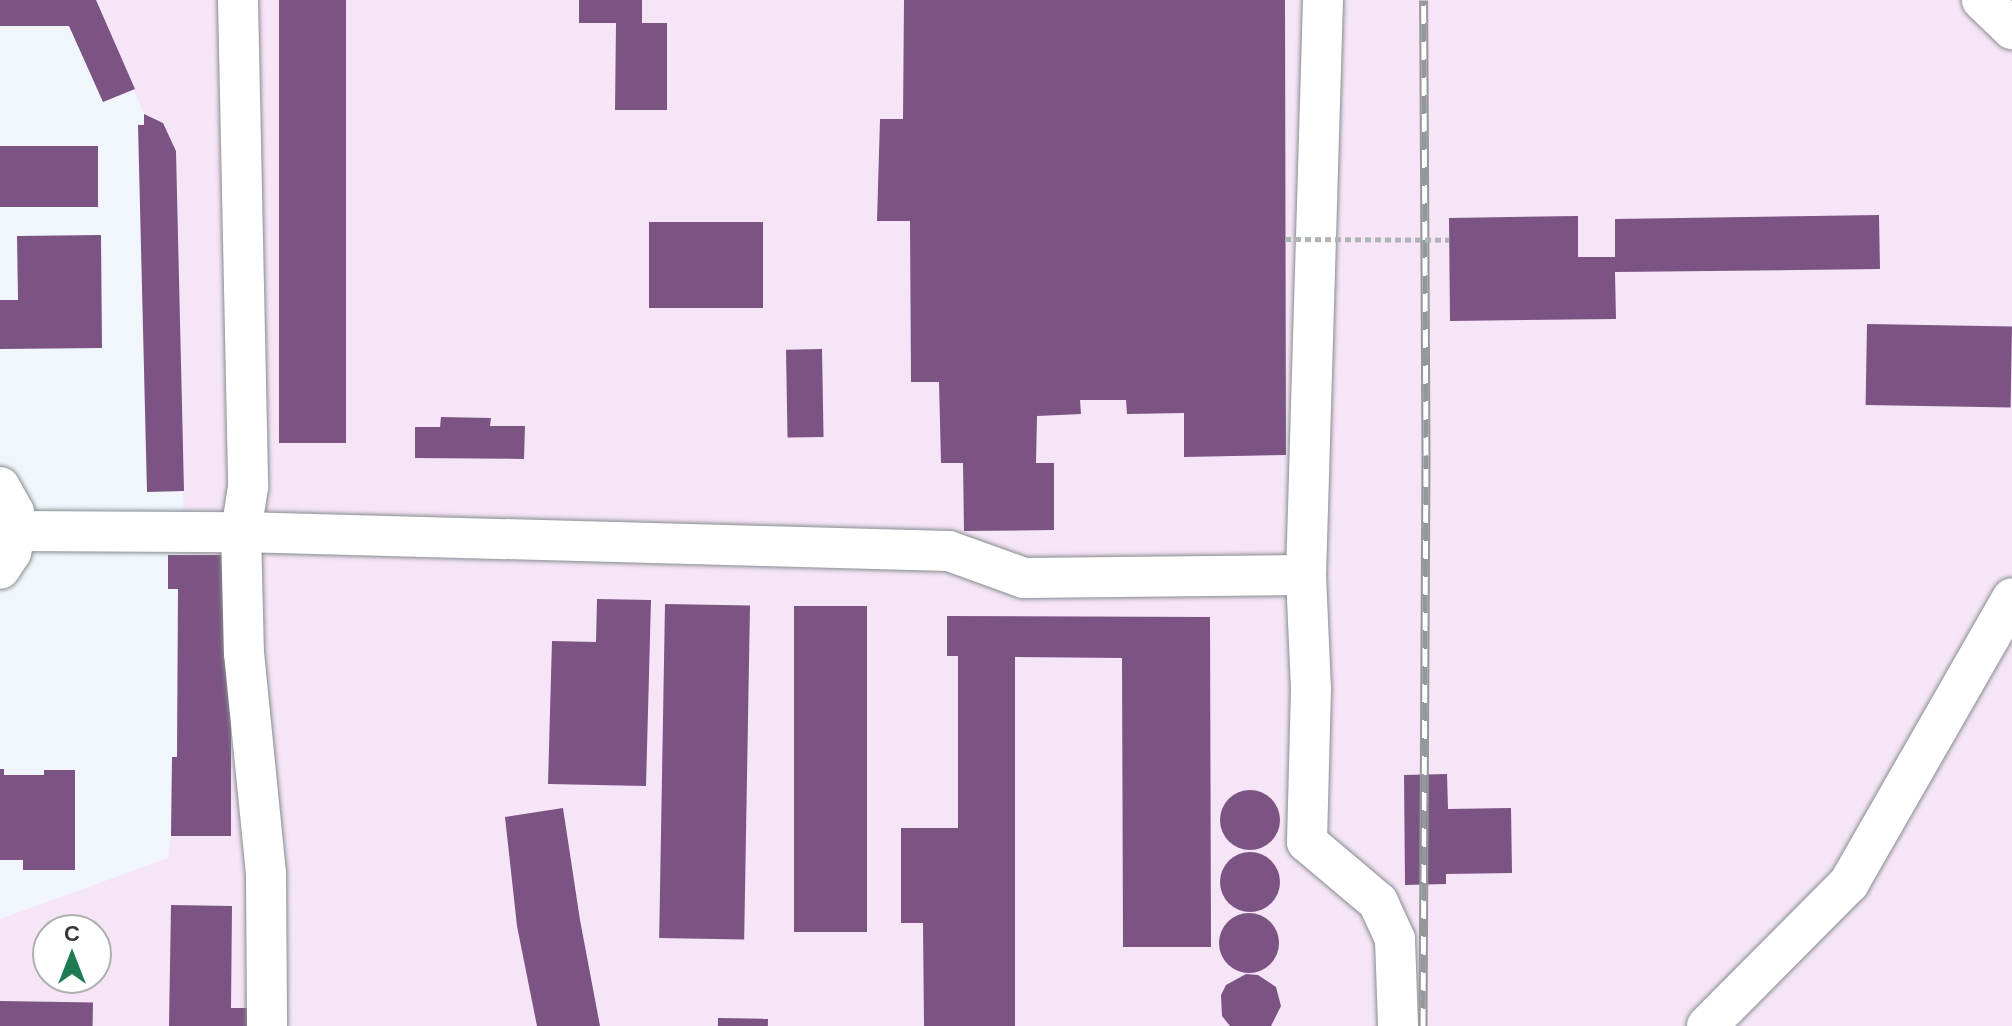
<!DOCTYPE html>
<meta charset="utf-8">
<style>
body{margin:0}
#map{position:relative;width:2012px;height:1026px;overflow:hidden;background:#f0f6fb;font-family:Barlow,sans-serif}
div>[style]{position:absolute}
[style*='--x']{left:calc(var(--x)*1px);top:calc(var(--y)*1px);width:calc(var(--w)*1px);rotate:calc(var(--a)*1deg)}
.industrial>*{inset:0;background:#f6e5f7}
.building>*{inset:0;background:#7b5483;transform-origin:0 0}
.round{border-radius:50%}
.roads{filter:drop-shadow(0 0 2px #878c90) drop-shadow(0 0 2px #878c90)}
.minor>*{height:40px;margin:-20px;padding:0 20px;transform-origin:20px;border-radius:20px;background:#fff}
.rail>*{height:9px;margin-top:-4.5px;transform-origin:0;background:repeating-linear-gradient(90deg,#fff 0 18px,#94989b 0 36px);box-sizing:border-box;border-block:2px solid #94989b}
.path-bridge>*{height:5px;margin-top:-2.5px;transform-origin:0;background:repeating-linear-gradient(90deg,#aeb3b6 0 6px,transparent 0 10px)}
span{translate:-50% -50%;white-space:nowrap;text-align:center;line-height:1.15;-webkit-text-stroke:8px #fff;paint-order:stroke}
.north{position:absolute;left:32px;top:914px;width:80px;height:80px;box-sizing:border-box;background:#fff;border:2px solid #aeafb0;border-radius:50%;rotate:0deg;font-size:22px;font-weight:700;line-height:32px;text-align:center;color:#353739}
.north::after{content:'';display:block;margin:auto;width:28px;height:36px;background:#1d7a51;clip-path:polygon(50% 0,100% 100%,50% 72%,0 100%)}
</style>
<div id="map">
<div class="industrial">
<i style="clip-path:polygon(evenodd,96px 0,2012px 0,2012px 1026px,0 1026px,0 919px,168px 858px,171px 836px,172px 757px,177px 757px,178px 589px,168px 589px,168px 555px,184px 555px,184px 532px,176px 151px,163px 123px,144px 114px,96px 0,48px 930px,96px 930px,96px 978px,48px 978px,48px 930px)"></i>
</div>
<div class="building">
<i style="clip-path:polygon(0 0,96px 0,135px 89px,103px 102px,69px 26px,0 26px)"></i>
<i style="left:279px;top:0;width:67px;height:443px"></i>
<i style="clip-path:polygon(579px 0,642px 0,642px 23px,667px 23px,667px 110px,615px 110px,616px 23px,579px 23px)"></i>
<i style="clip-path:polygon(904px 0,1285px 0,1286px 455px,1184px 457px,1184px 413px,1127px 414px,1126px 400px,1080px 400px,1081px 414px,1037px 416px,1036px 463px,1054px 463px,1054px 530px,964px 531px,963px 463px,941px 463px,939px 382px,911px 382px,910px 221px,877px 221px,880px 119px,903px 119px)"></i>
<i style="clip-path:polygon(144px 114px,163px 123px,176px 151px,184px 491px,147px 492px,138px 125px,144px 125px)"></i>
<i style="left:0;top:146px;width:98px;height:61px"></i>
<i style="clip-path:polygon(1879px 215px,1880px 269px,1615px 272px,1616px 319px,1450px 321px,1449px 218px,1578px 216px,1578px 257px,1615px 257px,1615px 219px)"></i>
<i style="left:649px;top:222px;width:114px;height:86px"></i>
<i style="clip-path:polygon(101px 235px,102px 348px,0 349px,0 300px,18px 300px,17px 236px)"></i>
<i style="left:1867px;top:324px;width:145px;height:81px;rotate:1deg"></i>
<i style="left:822px;top:349px;width:88px;height:36px;rotate:89deg"></i>
<i style="clip-path:polygon(441px 417px,491px 418px,490px 426px,525px 426px,524px 459px,415px 458px,415px 427px,440px 427px)"></i>
<i style="clip-path:polygon(168px 555px,231px 555px,231px 836px,171px 836px,172px 757px,177px 757px,178px 589px,168px 589px)"></i>
<i style="clip-path:polygon(597px 599px,651px 600px,646px 786px,548px 784px,552px 641px,596px 642px)"></i>
<i style="left:665px;top:604px;width:85px;height:334px;rotate:1deg"></i>
<i style="left:794px;top:606px;width:73px;height:326px"></i>
<i style="clip-path:polygon(947px 616px,1210px 617px,1211px 947px,1123px 947px,1122px 658px,1015px 657px,1015px 1026px,924px 1026px,923px 923px,901px 923px,901px 828px,958px 828px,958px 656px,947px 656px)"></i>
<i style="clip-path:polygon(0 769px,4px 769px,4px 775px,44px 775px,44px 770px,75px 770px,75px 870px,23px 870px,23px 860px,0 860px)"></i>
<i style="clip-path:polygon(1447px 774px,1448px 809px,1511px 808px,1512px 873px,1446px 874px,1446px 884px,1405px 885px,1404px 775px)"></i>
<i class="round" style="left:1220px;top:790px;width:60px;height:60px"></i>
<i style="clip-path:polygon(563px 808px,580px 920px,600px 1026px,537px 1026px,517px 926px,505px 817px)"></i>
<i class="round" style="left:1220px;top:852px;width:60px;height:60px"></i>
<i style="clip-path:polygon(171px 905px,232px 906px,231px 1008px,250px 1008px,249px 1026px,169px 1026px)"></i>
<i class="round" style="left:1219px;top:913px;width:60px;height:60px"></i>
<i style="clip-path:polygon(1246px 974px,1258px 975px,1276px 987px,1281px 1006px,1271px 1026px,1230px 1026px,1222px 1016px,1221px 995px,1226px 985px)"></i>
<i style="left:0;top:1001px;width:93px;height:25px;rotate:1deg"></i>
<i style="left:718px;top:1018px;width:50px;height:8px;rotate:1deg"></i>
</div>
<div class="roads">
<div class="minor">
<i style="--x:238;--y:0;--w:487;--a:88.8"></i>
<i style="--x:248;--y:487;--w:46;--a:98.8"></i>
<i style="--x:241;--y:532;--w:121;--a:88.6"></i>
<i style="--x:244;--y:653;--w:221;--a:84.3"></i>
<i style="--x:266;--y:873;--w:153;--a:89.6"></i>
<i style="--x:1323;--y:0;--w:575;--a:91.69"></i>
<i style="--x:1306;--y:575;--w:114;--a:87.5"></i>
<i style="--x:1311;--y:689;--w:153;--a:91.5"></i>
<i style="--x:1307;--y:842;--w:93;--a:40.2"></i>
<i style="--x:1378;--y:902;--w:41;--a:65.3"></i>
<i style="--x:1395;--y:939;--w:87;--a:88"></i>
<i style="--x:1982;--y:0;--w:42;--a:44"></i>
<i style="--x:0;--y:487;--w:29;--a:61"></i>
<i style="--x:14;--y:512;--w:19;--a:84"></i>
<i style="--x:16;--y:531;--w:22;--a:103"></i>
<i style="--x:11;--y:552;--w:20;--a:123"></i>
<i style="--x:16;--y:531;--w:225;--a:0.3"></i>
<i style="--x:241;--y:532;--w:708;--a:1.54"></i>
<i style="--x:949;--y:551;--w:80;--a:19.8"></i>
<i style="--x:1024;--y:578;--w:282;--a:-0.6"></i>
<i style="--x:1707;--y:1026;--w:202;--a:-45.2"></i>
<i style="--x:1849;--y:883;--w:328;--a:-60.2"></i>
</div>
</div>
<div class="rail">
<i style="--x:1423;--y:1026;--w:571;--a:-89.7"></i>
<i style="--x:1426;--y:455;--w:455;--a:-90.3"></i>
</div>
<div class="path-bridge">
<i style="--x:1285;--y:239;--w:164;--a:0.3"></i>
</div>
<div class="north">С</div>
</div>
